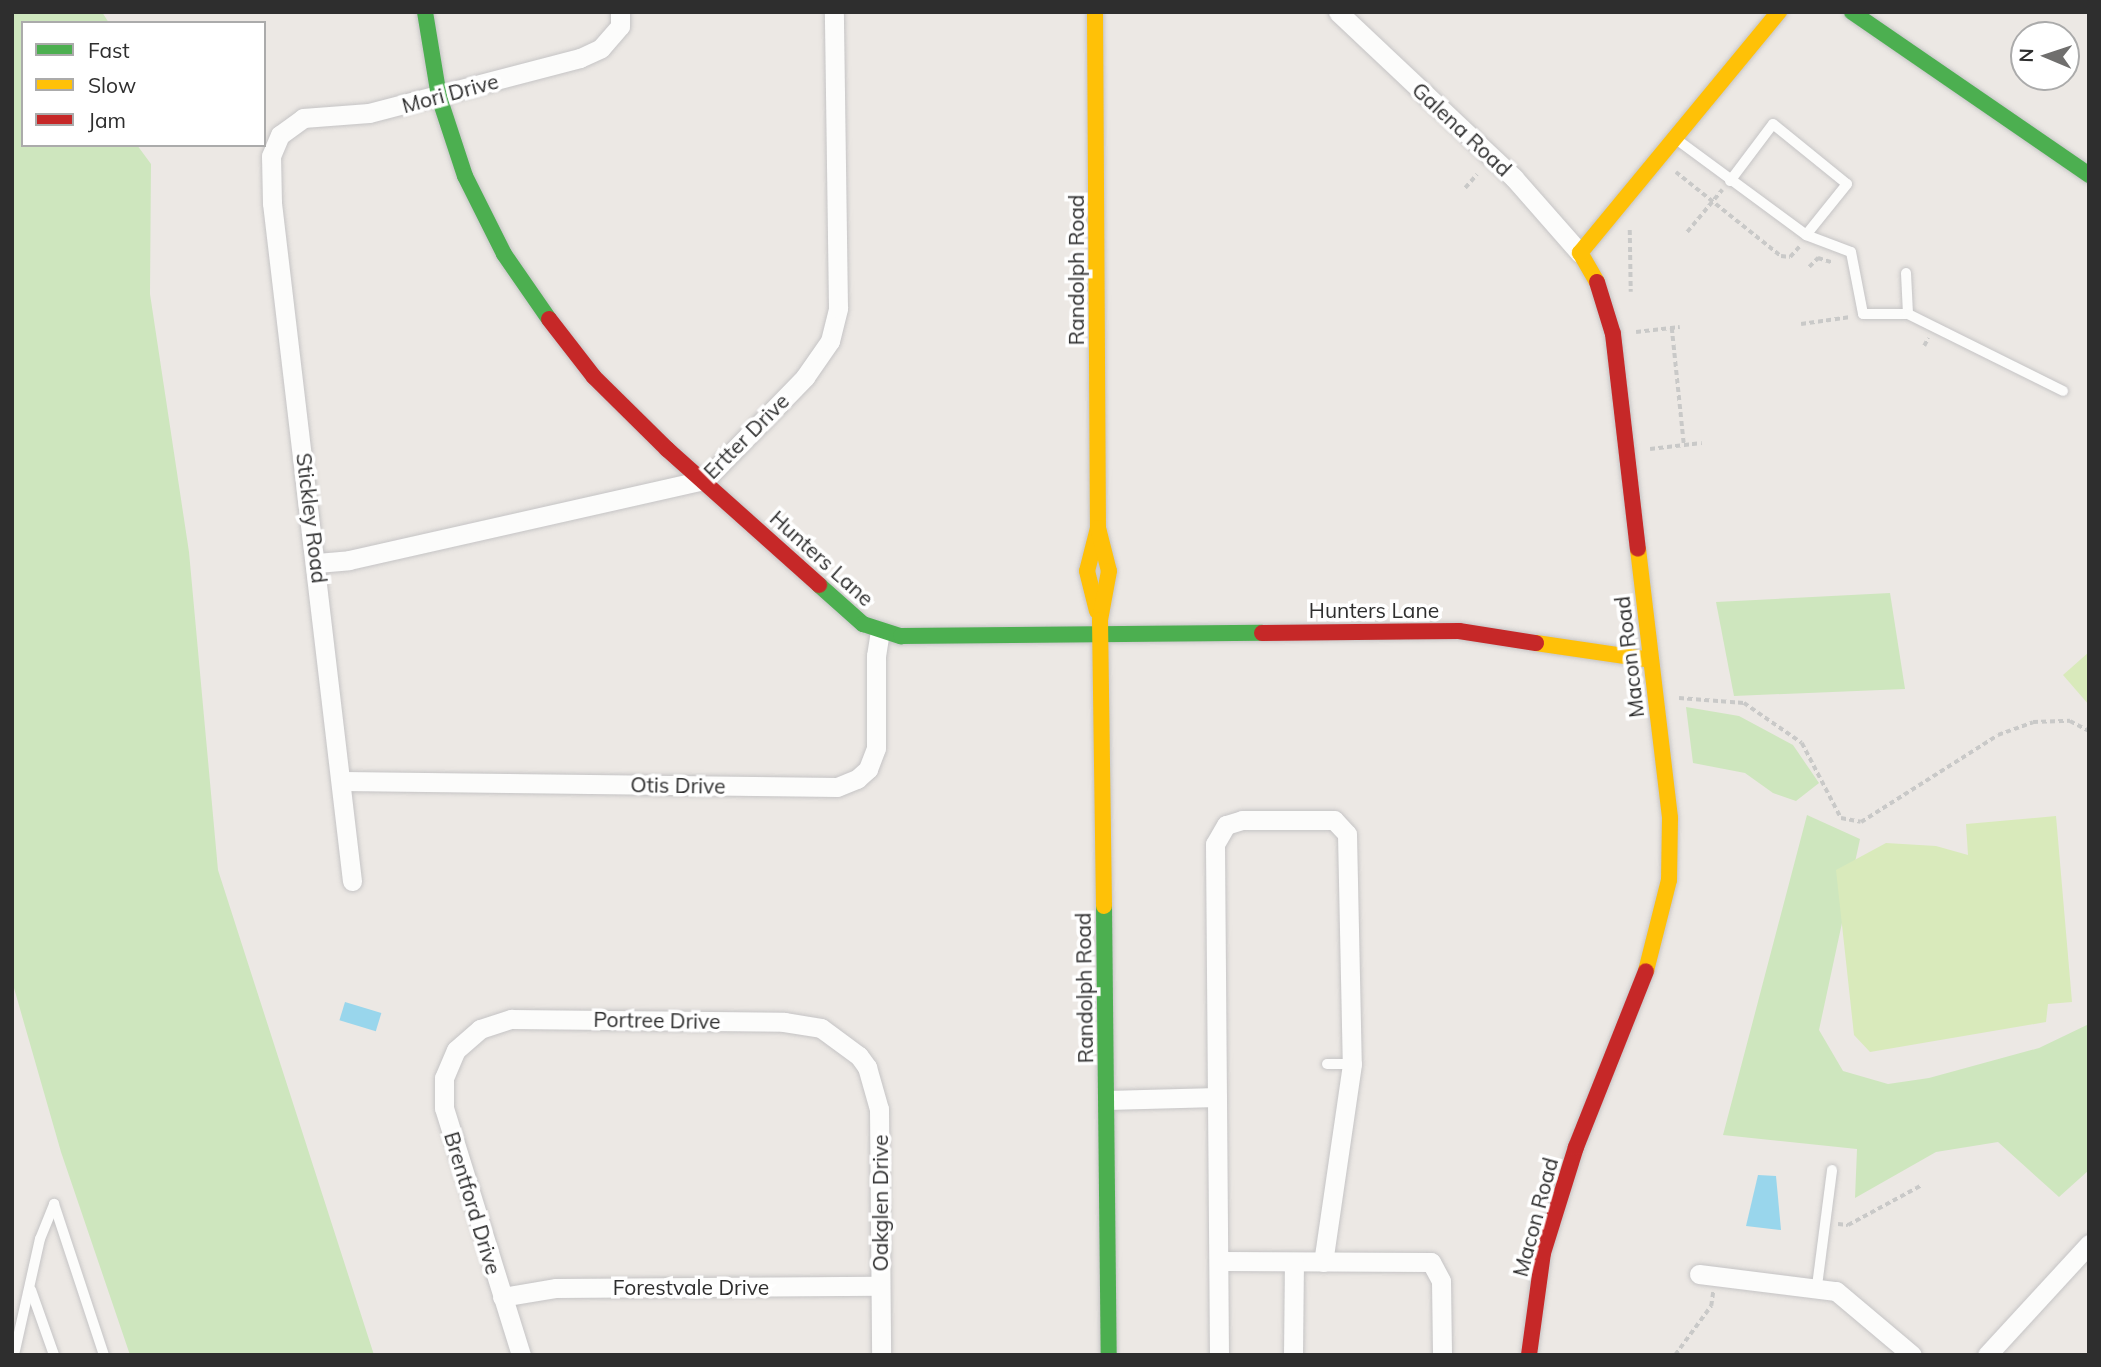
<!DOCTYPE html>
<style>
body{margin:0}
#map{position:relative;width:2101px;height:1367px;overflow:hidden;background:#ece8e4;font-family:Mulish,sans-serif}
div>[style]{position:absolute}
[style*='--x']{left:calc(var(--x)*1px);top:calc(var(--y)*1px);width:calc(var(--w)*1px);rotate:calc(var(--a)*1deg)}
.green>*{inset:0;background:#cee6be}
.pitch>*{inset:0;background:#d9eabb}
.water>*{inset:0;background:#99d6ec;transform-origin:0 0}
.path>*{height:3.5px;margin-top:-1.75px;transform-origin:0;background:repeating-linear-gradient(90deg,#c9c9c8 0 5px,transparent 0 8.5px)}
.roads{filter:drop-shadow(0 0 2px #c5c4c5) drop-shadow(0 0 2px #c5c4c5)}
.lane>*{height:10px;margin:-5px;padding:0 5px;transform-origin:5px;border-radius:5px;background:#fcfcfb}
.street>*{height:19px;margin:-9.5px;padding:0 9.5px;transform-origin:9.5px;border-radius:9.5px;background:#fcfcfb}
.fast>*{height:16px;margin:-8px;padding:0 8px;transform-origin:8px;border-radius:8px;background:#4caf50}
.slow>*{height:16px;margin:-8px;padding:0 8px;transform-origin:8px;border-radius:8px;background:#ffc107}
.jam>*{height:16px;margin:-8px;padding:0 8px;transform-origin:8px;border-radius:8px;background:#c62828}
span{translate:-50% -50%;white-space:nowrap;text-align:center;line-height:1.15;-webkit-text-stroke:7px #fff;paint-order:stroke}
.street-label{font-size:21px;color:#2e2e2e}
.frame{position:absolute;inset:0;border:14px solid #2e2e2e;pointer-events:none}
.legend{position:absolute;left:21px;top:21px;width:245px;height:126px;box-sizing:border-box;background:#fff;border:2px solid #ababab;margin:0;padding:9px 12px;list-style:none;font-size:21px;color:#2e2e2e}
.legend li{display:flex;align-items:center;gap:14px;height:35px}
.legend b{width:35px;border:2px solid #ababab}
.north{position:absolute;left:2010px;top:21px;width:70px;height:70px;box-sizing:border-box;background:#fff;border:2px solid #ababab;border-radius:50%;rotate:272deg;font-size:19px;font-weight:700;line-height:28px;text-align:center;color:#2e2e2e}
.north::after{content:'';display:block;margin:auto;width:24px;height:32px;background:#706f6e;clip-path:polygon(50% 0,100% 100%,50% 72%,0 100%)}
</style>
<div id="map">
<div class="green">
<i style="clip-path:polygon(12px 12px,102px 12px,109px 23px,23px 23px,23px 145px,137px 145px,151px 164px,150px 294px,189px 552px,218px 870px,374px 1355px,130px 1355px,61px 1152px,12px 981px)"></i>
<i style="clip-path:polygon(1890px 593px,1905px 689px,1734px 696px,1716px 602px)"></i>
<i style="clip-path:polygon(1686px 707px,1739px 716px,1793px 745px,1819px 783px,1796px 801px,1773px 793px,1745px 773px,1693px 763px)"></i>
<i style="clip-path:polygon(1807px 815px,1860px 839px,1819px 1030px,1843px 1071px,1888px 1084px,1929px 1078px,2039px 1048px,2089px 1024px,2089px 1170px,2059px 1197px,1998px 1142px,1936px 1152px,1855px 1198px,1857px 1149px,1723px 1135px)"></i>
</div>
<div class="pitch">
<i style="clip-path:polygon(2089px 652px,2089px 705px,2063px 675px)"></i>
<i style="clip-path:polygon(2056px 816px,2072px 1002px,2048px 1004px,2046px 1022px,1870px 1052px,1854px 1035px,1836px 870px,1886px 843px,1936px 846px,1968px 855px,1966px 824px)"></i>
</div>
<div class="water">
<i style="left:345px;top:1002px;width:38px;height:19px;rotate:17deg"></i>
<i style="clip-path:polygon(1758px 1175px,1776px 1176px,1781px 1230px,1746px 1226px)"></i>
</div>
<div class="path">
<i style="--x:1398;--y:12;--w:8;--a:0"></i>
<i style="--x:1676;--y:172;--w:134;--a:38.7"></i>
<i style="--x:1781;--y:256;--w:9;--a:6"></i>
<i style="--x:1790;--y:257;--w:15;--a:-48"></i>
<i style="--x:1465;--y:188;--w:18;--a:-49"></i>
<i style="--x:1630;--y:230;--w:62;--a:89.1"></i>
<i style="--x:1687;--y:232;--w:55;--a:-50.2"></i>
<i style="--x:1809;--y:267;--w:13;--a:-45"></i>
<i style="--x:1818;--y:258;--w:14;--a:17"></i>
<i style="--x:1801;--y:324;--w:50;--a:-8"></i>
<i style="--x:1672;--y:328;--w:118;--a:84.1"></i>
<i style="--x:1636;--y:332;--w:44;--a:-6.5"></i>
<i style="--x:1924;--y:346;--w:9;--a:-63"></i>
<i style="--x:1650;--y:449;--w:52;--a:-6.6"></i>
<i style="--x:1679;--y:698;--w:65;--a:4.4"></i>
<i style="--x:1744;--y:703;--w:70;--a:34.6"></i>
<i style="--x:1802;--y:743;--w:85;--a:62.5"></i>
<i style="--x:1841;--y:818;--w:20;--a:11"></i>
<i style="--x:1861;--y:822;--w:162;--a:-32.4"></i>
<i style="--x:1998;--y:735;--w:37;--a:-20"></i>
<i style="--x:2033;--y:722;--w:37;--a:-2"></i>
<i style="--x:2070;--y:721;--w:21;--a:28"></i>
<i style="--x:1838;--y:1224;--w:10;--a:6"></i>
<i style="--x:1848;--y:1225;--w:84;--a:-28.4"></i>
<i style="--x:1675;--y:1355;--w:61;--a:-53.7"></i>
<i style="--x:1711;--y:1306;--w:14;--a:-82"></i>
</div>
<div class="roads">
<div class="lane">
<i style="--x:1676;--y:139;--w:162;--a:36.4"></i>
<i style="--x:1806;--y:235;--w:48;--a:20.7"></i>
<i style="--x:1851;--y:252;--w:63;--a:79"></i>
<i style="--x:1863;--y:314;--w:45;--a:0"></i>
<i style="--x:1730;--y:181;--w:71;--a:-53"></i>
<i style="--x:1773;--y:124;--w:95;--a:39"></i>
<i style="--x:1847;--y:184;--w:65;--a:128.8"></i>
<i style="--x:1906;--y:273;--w:41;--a:87.2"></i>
<i style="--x:1908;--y:314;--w:173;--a:26.4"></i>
<i style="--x:1327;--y:1064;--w:25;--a:0"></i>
<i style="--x:54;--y:1204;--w:159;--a:71.7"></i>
<i style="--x:1817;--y:1286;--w:117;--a:-82.6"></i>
<i style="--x:31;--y:1290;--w:69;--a:70.5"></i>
<i style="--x:14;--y:1355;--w:119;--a:-77.4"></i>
<i style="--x:40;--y:1239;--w:38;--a:-68"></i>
</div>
<div class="street">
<i style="--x:1338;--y:12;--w:242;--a:43.3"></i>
<i style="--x:1514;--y:178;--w:100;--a:48.7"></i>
<i style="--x:317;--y:563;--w:32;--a:-5"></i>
<i style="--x:349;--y:560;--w:365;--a:-12.7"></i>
<i style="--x:705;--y:480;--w:144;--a:-45.8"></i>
<i style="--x:805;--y:377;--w:44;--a:-55.2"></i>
<i style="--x:830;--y:341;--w:34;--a:-76"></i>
<i style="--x:838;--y:308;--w:296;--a:-90.8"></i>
<i style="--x:343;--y:781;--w:494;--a:0.7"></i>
<i style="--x:837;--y:787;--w:22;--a:-22"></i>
<i style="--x:857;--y:779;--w:15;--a:-42"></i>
<i style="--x:868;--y:769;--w:22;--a:-69"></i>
<i style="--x:876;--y:748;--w:92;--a:-90"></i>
<i style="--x:876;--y:656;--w:25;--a:-81"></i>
<i style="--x:352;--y:881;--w:683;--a:-96.73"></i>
<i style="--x:272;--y:203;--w:47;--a:-91.2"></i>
<i style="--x:271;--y:156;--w:23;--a:-67"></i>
<i style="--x:280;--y:135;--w:29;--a:-36"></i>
<i style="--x:303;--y:118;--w:66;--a:-4.3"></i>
<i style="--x:369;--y:113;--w:218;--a:-14.6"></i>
<i style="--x:580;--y:58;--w:23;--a:-25"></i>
<i style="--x:601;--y:48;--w:29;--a:-49"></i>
<i style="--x:620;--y:26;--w:14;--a:-90"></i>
<i style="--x:1107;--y:1100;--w:110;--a:-1.6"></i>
<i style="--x:1221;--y:1261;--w:210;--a:0.3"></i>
<i style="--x:1431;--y:1262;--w:21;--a:62"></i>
<i style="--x:1441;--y:1281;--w:74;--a:89.2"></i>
<i style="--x:1699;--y:1274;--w:138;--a:7.1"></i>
<i style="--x:1836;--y:1291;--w:99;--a:40.1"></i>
<i style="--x:502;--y:1297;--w:55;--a:-9.5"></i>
<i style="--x:556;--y:1288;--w:324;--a:-0.4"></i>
<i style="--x:521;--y:1355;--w:259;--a:-107.3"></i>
<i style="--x:444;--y:1108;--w:30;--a:-90"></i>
<i style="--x:444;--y:1078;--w:30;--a:-67"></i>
<i style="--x:456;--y:1050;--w:32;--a:-41"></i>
<i style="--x:480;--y:1029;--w:33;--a:-18"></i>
<i style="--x:511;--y:1019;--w:273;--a:0.6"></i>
<i style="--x:784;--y:1022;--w:37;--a:9"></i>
<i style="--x:821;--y:1028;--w:47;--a:36.4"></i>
<i style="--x:859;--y:1056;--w:14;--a:54"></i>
<i style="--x:867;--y:1067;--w:44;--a:74.1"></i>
<i style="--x:879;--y:1109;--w:246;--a:89.5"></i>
<i style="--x:1219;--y:1355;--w:511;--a:-90.45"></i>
<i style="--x:1215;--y:844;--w:22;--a:-60"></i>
<i style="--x:1226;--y:825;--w:17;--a:-17"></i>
<i style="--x:1242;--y:820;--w:92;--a:0"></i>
<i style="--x:1334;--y:820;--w:19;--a:47"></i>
<i style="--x:1347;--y:834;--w:230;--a:88.8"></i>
<i style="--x:1352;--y:1064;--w:200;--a:98.3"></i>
<i style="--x:1293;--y:1355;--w:93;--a:-89.4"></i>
<i style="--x:1987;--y:1355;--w:151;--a:-47.4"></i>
</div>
<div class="fast">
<i style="--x:425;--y:12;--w:86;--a:80.6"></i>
<i style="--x:439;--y:97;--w:83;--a:71.8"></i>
<i style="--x:465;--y:176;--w:87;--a:63.4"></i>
<i style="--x:504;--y:254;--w:79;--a:55.3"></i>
<i style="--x:1852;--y:12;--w:288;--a:34.5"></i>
<i style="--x:819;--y:585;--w:59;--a:41.6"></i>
<i style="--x:863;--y:624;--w:40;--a:18"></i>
<i style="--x:901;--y:636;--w:361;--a:-0.5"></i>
<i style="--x:1104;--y:906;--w:449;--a:89.4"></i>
</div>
<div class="slow">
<i style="--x:1095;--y:12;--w:516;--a:89.67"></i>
<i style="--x:1098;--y:528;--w:44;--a:104.3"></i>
<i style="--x:1087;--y:571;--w:41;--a:76"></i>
<i style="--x:1597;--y:282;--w:34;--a:-120"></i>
<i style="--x:1580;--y:253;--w:313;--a:-50.5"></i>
<i style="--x:1098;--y:528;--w:44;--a:75.7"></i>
<i style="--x:1109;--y:571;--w:50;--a:100.4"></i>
<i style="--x:1100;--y:620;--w:286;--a:89.2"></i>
<i style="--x:1638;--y:549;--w:271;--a:83.2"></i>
<i style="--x:1670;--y:818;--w:62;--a:90.9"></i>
<i style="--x:1669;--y:880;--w:94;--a:104.2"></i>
<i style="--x:1536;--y:643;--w:116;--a:8.4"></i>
</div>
<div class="jam">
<i style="--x:1597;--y:282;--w:54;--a:72.9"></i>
<i style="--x:1613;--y:334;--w:216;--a:83.4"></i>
<i style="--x:549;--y:319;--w:73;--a:52.2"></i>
<i style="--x:594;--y:377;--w:103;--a:44.6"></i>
<i style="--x:667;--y:449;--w:204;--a:41.8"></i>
<i style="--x:1262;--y:633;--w:197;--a:-0.6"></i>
<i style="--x:1459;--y:631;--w:78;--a:8.9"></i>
<i style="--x:1529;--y:1355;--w:103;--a:-82.2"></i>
<i style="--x:1543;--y:1253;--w:111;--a:-72.7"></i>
<i style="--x:1576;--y:1147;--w:189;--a:-68.3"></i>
</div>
</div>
<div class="street-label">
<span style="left:450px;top:93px;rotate:-15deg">Mori Drive</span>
<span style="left:1462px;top:129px;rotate:43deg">Galena Road</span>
<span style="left:1076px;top:270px;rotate:-90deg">Randolph Road</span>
<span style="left:746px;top:436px;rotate:-45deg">Ertter Drive</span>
<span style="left:312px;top:518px;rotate:83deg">Stickley Road</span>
<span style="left:822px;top:558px;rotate:42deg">Hunters Lane</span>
<span style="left:1374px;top:610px">Hunters Lane</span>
<span style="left:1629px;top:657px;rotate:-97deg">Macon Road</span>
<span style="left:678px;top:785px;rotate:1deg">Otis Drive</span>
<span style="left:1084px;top:988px;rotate:-91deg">Randolph Road</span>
<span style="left:657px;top:1020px;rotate:1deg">Portree Drive</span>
<span style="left:473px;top:1203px;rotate:73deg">Brentford Drive</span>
<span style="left:880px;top:1203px;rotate:-90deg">Oakglen Drive</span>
<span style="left:1535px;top:1217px;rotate:-75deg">Macon Road</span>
<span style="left:691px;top:1287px">Forestvale Drive</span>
</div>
<div class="frame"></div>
<ul class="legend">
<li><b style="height:9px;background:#4caf50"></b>Fast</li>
<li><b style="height:9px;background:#ffc107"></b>Slow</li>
<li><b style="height:9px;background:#c62828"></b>Jam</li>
</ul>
<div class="north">N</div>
</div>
